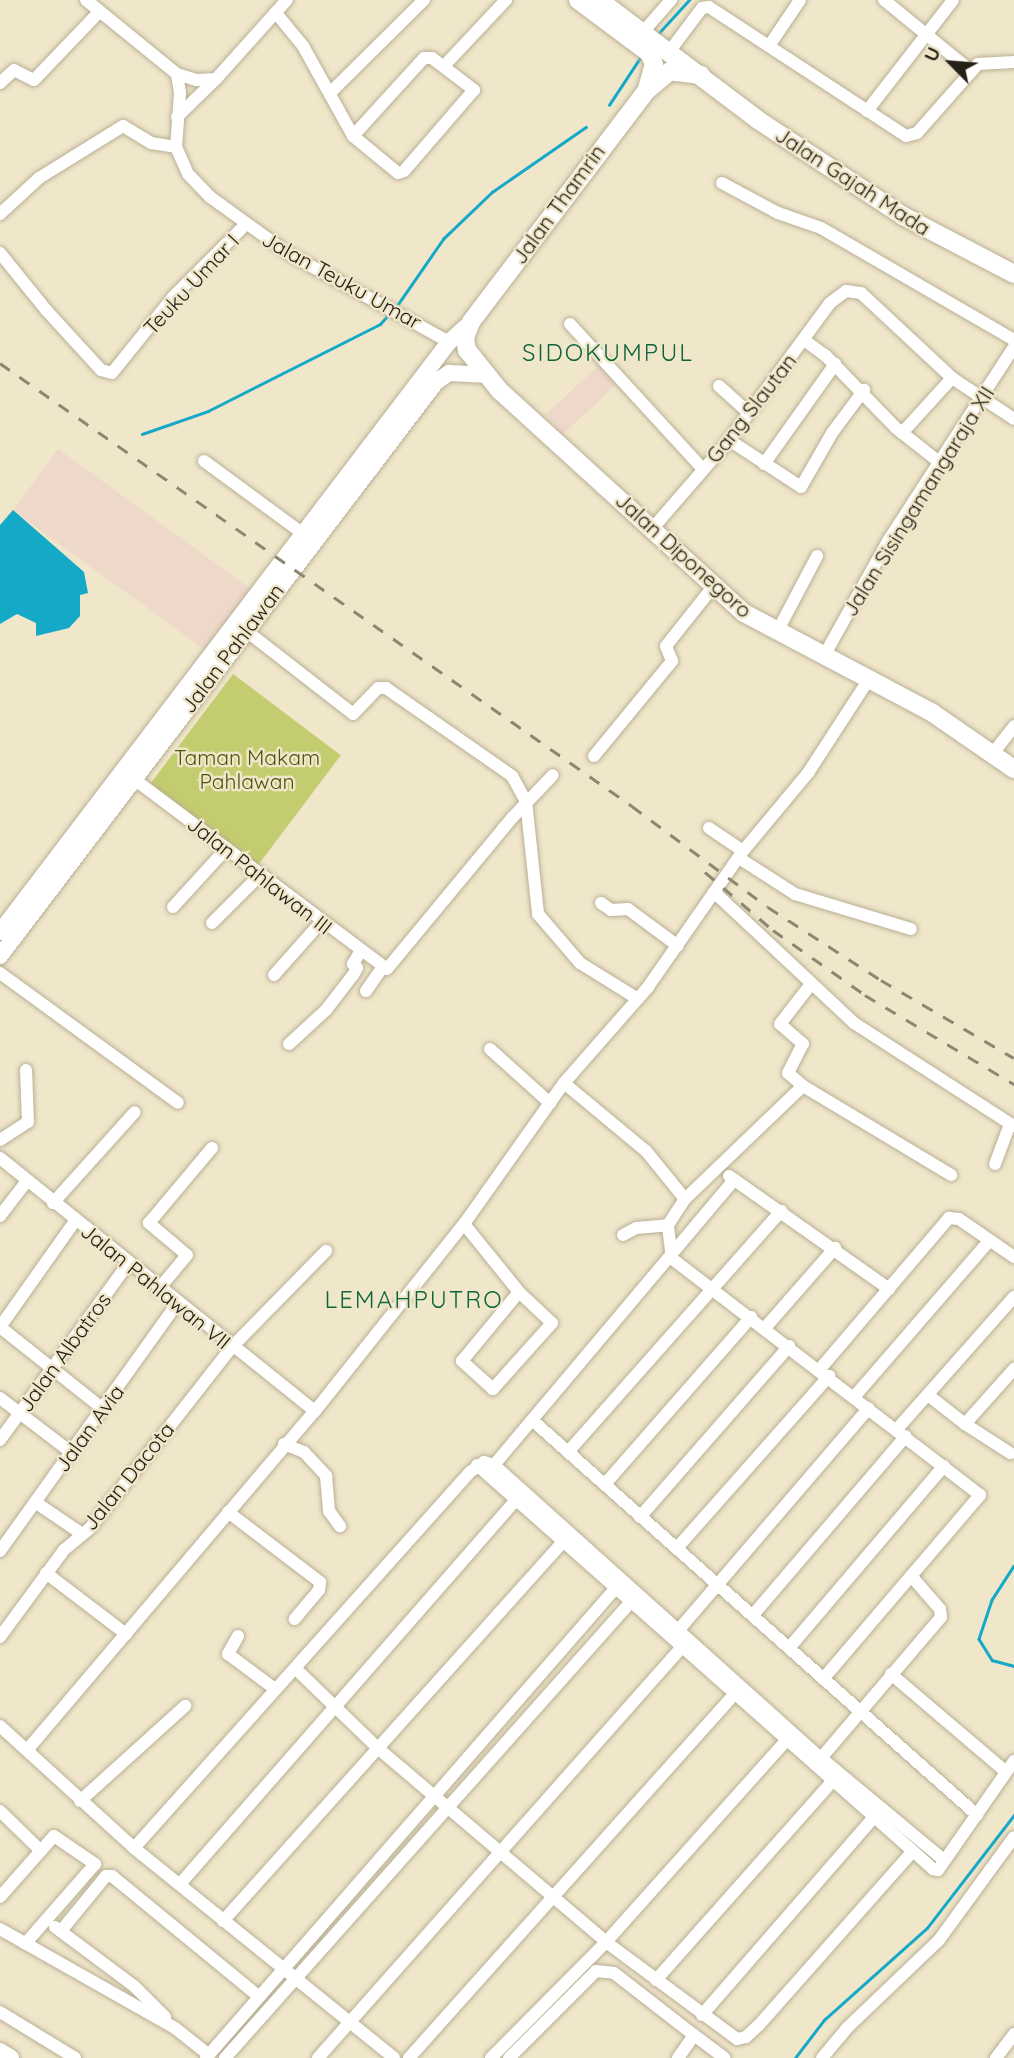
<!DOCTYPE html>
<style>
body{margin:0}
#map{position:relative;width:1014px;height:2058px;overflow:hidden;background:#f0e6ca;font-family:Quicksand,sans-serif}
div>[style]{position:absolute}
[style*='--x']{left:calc(var(--x)*1px);top:calc(var(--y)*1px);width:calc(var(--w)*1px);rotate:calc(var(--a)*1deg)}
.commercial>*{inset:0;background:#edd8ca;transform-origin:0 0}
.green>*{inset:0;background:#c4cc70;transform-origin:0 0}
.water>*{inset:0;background:#15a9c8}
.stream>*{height:2.5px;margin:-1.25px;padding:0 1.25px;transform-origin:1.25px;border-radius:1.25px;background:#15a9c8}
.roads{filter:drop-shadow(0 0 2px #b9af95) drop-shadow(0 0 2px #b9af95)}
.minor>*{height:12px;margin:-6px;padding:0 6px;transform-origin:6px;border-radius:6px;background:#fff}
.major>*{height:16px;margin:-8px;padding:0 8px;transform-origin:8px;border-radius:8px;background:#fff}
.highway>*{height:18px;margin:-9px;padding:0 9px;transform-origin:9px;border-radius:9px;background:#fff}
.rail>*{height:2.5px;margin-top:-1.25px;transform-origin:0;background:repeating-linear-gradient(90deg,#8e8673 0 12px,transparent 0 24px)}
span{translate:-50% -50%;white-space:nowrap;text-align:center;line-height:1.15;-webkit-text-stroke:5px #f0e6ca;paint-order:stroke}
.street-label{font-size:21px;color:#242016}
.park-label{font-size:21px;color:#50530c}
.quarter-label{font-size:24px;color:#0f653e;letter-spacing:2px}
.north{position:absolute;left:916px;top:28px;width:70px;height:70px;-webkit-text-stroke:5px #f0e6ca;paint-order:stroke;rotate:295deg;font-size:19px;font-weight:700;line-height:28px;text-align:center;color:#242016}
.north::after{content:'';display:block;margin:auto;width:24px;height:32px;background:#242016;clip-path:polygon(50% 0,100% 100%,50% 72%,0 100%)}
</style>
<div id="map">
<div class="commercial">
<i style="left:600px;top:364px;width:26px;height:75px;rotate:47deg"></i>
<i style="left:58px;top:449px;width:242px;height:76px;rotate:36deg"></i>
</div>
<div class="green">
<i style="left:233px;top:674px;width:135px;height:138px;rotate:37deg"></i>
</div>
<div class="water">
<i style="clip-path:polygon(13px 510px,84px 572px,88px 593px,80px 595px,80px 616px,69px 628px,36px 636px,36px 623px,17px 614px,0 624px,0 525px)"></i>
</div>
<div class="stream">
<i style="--x:656;--y:36;--w:49;--a:-47.5"></i>
<i style="--x:609;--y:105;--w:60;--a:-56.6"></i>
<i style="--x:396;--y:307;--w:83;--a:-55.3"></i>
<i style="--x:443;--y:239;--w:68;--a:-43.8"></i>
<i style="--x:492;--y:192;--w:114;--a:-34.7"></i>
<i style="--x:142;--y:434;--w:70;--a:-19.2"></i>
<i style="--x:208;--y:411;--w:193;--a:-26.8"></i>
<i style="--x:380;--y:324;--w:13;--a:-48"></i>
<i style="--x:1014;--y:1566;--w:40;--a:122.9"></i>
<i style="--x:992;--y:1600;--w:41;--a:108.4"></i>
<i style="--x:979;--y:1639;--w:25;--a:58"></i>
<i style="--x:992;--y:1660;--w:23;--a:15"></i>
<i style="--x:795;--y:2058;--w:48;--a:-52.7"></i>
<i style="--x:824;--y:2020;--w:138;--a:-41.8"></i>
<i style="--x:927;--y:1928;--w:143;--a:-52.4"></i>
</div>
<div class="roads">
<div class="minor">
<i style="--x:86;--y:0;--w:117;--a:39.1"></i>
<i style="--x:177;--y:74;--w:19;--a:81"></i>
<i style="--x:180;--y:93;--w:54;--a:94.2"></i>
<i style="--x:176;--y:147;--w:30;--a:66"></i>
<i style="--x:188;--y:174;--w:32;--a:46"></i>
<i style="--x:210;--y:197;--w:97;--a:35.8"></i>
<i style="--x:289;--y:254;--w:183;--a:28.8"></i>
<i style="--x:884;--y:0;--w:112;--a:39.2"></i>
<i style="--x:276;--y:13;--w:43;--a:50.7"></i>
<i style="--x:303;--y:46;--w:103;--a:60.9"></i>
<i style="--x:353;--y:136;--w:58;--a:39.4"></i>
<i style="--x:398;--y:173;--w:6;--a:-18"></i>
<i style="--x:404;--y:171;--w:107;--a:-49.2"></i>
<i style="--x:474;--y:90;--w:53;--a:-142.7"></i>
<i style="--x:432;--y:58;--w:8;--a:180"></i>
<i style="--x:424;--y:58;--w:105;--a:132.3"></i>
<i style="--x:643;--y:32;--w:43;--a:-48.8"></i>
<i style="--x:769;--y:46;--w:55;--a:-56"></i>
<i style="--x:669;--y:52;--w:55;--a:-53.1"></i>
<i style="--x:702;--y:8;--w:7;--a:-8"></i>
<i style="--x:709;--y:7;--w:235;--a:33.2"></i>
<i style="--x:906;--y:136;--w:11;--a:-15"></i>
<i style="--x:917;--y:133;--w:92;--a:-48.5"></i>
<i style="--x:978;--y:64;--w:36;--a:-3"></i>
<i style="--x:444;--y:66;--w:91;--a:-46.8"></i>
<i style="--x:177;--y:74;--w:21;--a:17"></i>
<i style="--x:197;--y:80;--w:19;--a:-3"></i>
<i style="--x:216;--y:79;--w:106;--a:-48.1"></i>
<i style="--x:0;--y:83;--w:19;--a:-43"></i>
<i style="--x:14;--y:70;--w:22;--a:27"></i>
<i style="--x:34;--y:80;--w:95;--a:-46.3"></i>
<i style="--x:331;--y:92;--w:131;--a:-44.7"></i>
<i style="--x:867;--y:111;--w:140;--a:-52.2"></i>
<i style="--x:177;--y:117;--w:54;--a:-44.3"></i>
<i style="--x:722;--y:183;--w:64;--a:28.2"></i>
<i style="--x:778;--y:213;--w:46;--a:19.2"></i>
<i style="--x:821;--y:228;--w:223;--a:30.1"></i>
<i style="--x:0;--y:214;--w:53;--a:-42.7"></i>
<i style="--x:39;--y:178;--w:99;--a:-31.8"></i>
<i style="--x:123;--y:126;--w:33;--a:31"></i>
<i style="--x:151;--y:143;--w:25;--a:9"></i>
<i style="--x:0;--y:253;--w:75;--a:51"></i>
<i style="--x:47;--y:311;--w:80;--a:47.5"></i>
<i style="--x:101;--y:370;--w:11;--a:15"></i>
<i style="--x:112;--y:373;--w:97;--a:-51.2"></i>
<i style="--x:173;--y:297;--w:103;--a:-45"></i>
<i style="--x:570;--y:324;--w:197;--a:47.5"></i>
<i style="--x:804;--y:340;--w:26;--a:36"></i>
<i style="--x:825;--y:355;--w:102;--a:45.8"></i>
<i style="--x:896;--y:428;--w:55;--a:38.3"></i>
<i style="--x:719;--y:386;--w:40;--a:42"></i>
<i style="--x:902;--y:433;--w:74;--a:-47.7"></i>
<i style="--x:729;--y:440;--w:86;--a:33.1"></i>
<i style="--x:801;--y:487;--w:62;--a:-60.1"></i>
<i style="--x:832;--y:433;--w:54;--a:-53.3"></i>
<i style="--x:204;--y:461;--w:122;--a:36.3"></i>
<i style="--x:764;--y:464;--w:123;--a:-54.6"></i>
<i style="--x:652;--y:529;--w:118;--a:-49.1"></i>
<i style="--x:729;--y:440;--w:170;--a:-53.6"></i>
<i style="--x:830;--y:303;--w:20;--a:-37"></i>
<i style="--x:846;--y:291;--w:15;--a:8"></i>
<i style="--x:861;--y:293;--w:125;--a:43"></i>
<i style="--x:952;--y:378;--w:74;--a:33.5"></i>
<i style="--x:240;--y:626;--w:143;--a:37.9"></i>
<i style="--x:353;--y:714;--w:36;--a:-46"></i>
<i style="--x:378;--y:688;--w:8;--a:0"></i>
<i style="--x:386;--y:688;--w:154;--a:34.9"></i>
<i style="--x:512;--y:776;--w:29;--a:61"></i>
<i style="--x:526;--y:801;--w:114;--a:83.9"></i>
<i style="--x:538;--y:914;--w:65;--a:49.4"></i>
<i style="--x:580;--y:963;--w:68;--a:31.8"></i>
<i style="--x:777;--y:632;--w:86;--a:-62.2"></i>
<i style="--x:824;--y:656;--w:132;--a:-60.9"></i>
<i style="--x:888;--y:541;--w:231;--a:-57"></i>
<i style="--x:994;--y:752;--w:33;--a:-52"></i>
<i style="--x:594;--y:756;--w:123;--a:-50.6"></i>
<i style="--x:672;--y:661;--w:16;--a:-112"></i>
<i style="--x:666;--y:646;--w:75;--a:-51.5"></i>
<i style="--x:134;--y:779;--w:316;--a:36.9"></i>
<i style="--x:387;--y:969;--w:196;--a:-50.4"></i>
<i style="--x:512;--y:818;--w:59;--a:-46.4"></i>
<i style="--x:709;--y:828;--w:41;--a:34.1"></i>
<i style="--x:739;--y:858;--w:67;--a:32.7"></i>
<i style="--x:795;--y:894;--w:121;--a:16.8"></i>
<i style="--x:714;--y:892;--w:192;--a:43.1"></i>
<i style="--x:854;--y:1023;--w:190;--a:32.8"></i>
<i style="--x:601;--y:903;--w:12;--a:35"></i>
<i style="--x:611;--y:910;--w:17;--a:-3"></i>
<i style="--x:628;--y:909;--w:62;--a:36.5"></i>
<i style="--x:173;--y:907;--w:79;--a:-47.6"></i>
<i style="--x:212;--y:923;--w:69;--a:-45"></i>
<i style="--x:0;--y:973;--w:220;--a:36.1"></i>
<i style="--x:274;--y:975;--w:71;--a:-48.4"></i>
<i style="--x:366;--y:991;--w:28;--a:-55"></i>
<i style="--x:289;--y:1044;--w:50;--a:-42.6"></i>
<i style="--x:326;--y:1010;--w:44;--a:-52.4"></i>
<i style="--x:353;--y:975;--w:8;--a:-60"></i>
<i style="--x:357;--y:968;--w:6;--a:-135"></i>
<i style="--x:353;--y:964;--w:14;--a:-60"></i>
<i style="--x:490;--y:1049;--w:81;--a:42"></i>
<i style="--x:564;--y:1083;--w:107;--a:39.7"></i>
<i style="--x:646;--y:1151;--w:62;--a:50.9"></i>
<i style="--x:803;--y:1086;--w:20;--a:-139"></i>
<i style="--x:788;--y:1073;--w:33;--a:-63"></i>
<i style="--x:803;--y:1044;--w:30;--a:-139"></i>
<i style="--x:780;--y:1024;--w:51;--a:-52.2"></i>
<i style="--x:0;--y:1140;--w:33;--a:-33"></i>
<i style="--x:28;--y:1122;--w:52;--a:-92.2"></i>
<i style="--x:0;--y:1158;--w:404;--a:38.8"></i>
<i style="--x:995;--y:1164;--w:43;--a:-69.4"></i>
<i style="--x:729;--y:1176;--w:196;--a:35.2"></i>
<i style="--x:53;--y:1203;--w:122;--a:-48"></i>
<i style="--x:0;--y:1216;--w:44;--a:-52.4"></i>
<i style="--x:464;--y:1224;--w:87;--a:51"></i>
<i style="--x:519;--y:1292;--w:45;--a:43.2"></i>
<i style="--x:552;--y:1323;--w:89;--a:131.8"></i>
<i style="--x:493;--y:1389;--w:42;--a:-137.9"></i>
<i style="--x:462;--y:1361;--w:89;--a:-50.4"></i>
<i style="--x:623;--y:1235;--w:15;--a:-28"></i>
<i style="--x:636;--y:1228;--w:32;--a:-5"></i>
<i style="--x:158;--y:1290;--w:45;--a:-50.4"></i>
<i style="--x:187;--y:1255;--w:50;--a:-139.9"></i>
<i style="--x:149;--y:1223;--w:98;--a:-50"></i>
<i style="--x:0;--y:1327;--w:132;--a:38.5"></i>
<i style="--x:0;--y:1327;--w:130;--a:-54.7"></i>
<i style="--x:764;--y:1329;--w:108;--a:-48.8"></i>
<i style="--x:820;--y:1369;--w:199;--a:-49.5"></i>
<i style="--x:949;--y:1218;--w:10;--a:6"></i>
<i style="--x:959;--y:1219;--w:67;--a:34.6"></i>
<i style="--x:928;--y:1395;--w:47;--a:38.1"></i>
<i style="--x:965;--y:1424;--w:74;--a:-48.3"></i>
<i style="--x:854;--y:1397;--w:206;--a:-49.1"></i>
<i style="--x:0;--y:1398;--w:91;--a:37.4"></i>
<i style="--x:532;--y:1420;--w:595;--a:41.59"></i>
<i style="--x:965;--y:1424;--w:54;--a:32.8"></i>
<i style="--x:898;--y:1428;--w:175;--a:-48.5"></i>
<i style="--x:0;--y:1440;--w:218;--a:-54"></i>
<i style="--x:284;--y:1444;--w:22;--a:22"></i>
<i style="--x:304;--y:1452;--w:33;--a:47"></i>
<i style="--x:326;--y:1476;--w:35;--a:85"></i>
<i style="--x:329;--y:1511;--w:19;--a:54"></i>
<i style="--x:568;--y:1452;--w:322;--a:-48.5"></i>
<i style="--x:477;--y:1465;--w:609;--a:41.54"></i>
<i style="--x:933;--y:1869;--w:5;--a:11"></i>
<i style="--x:938;--y:1870;--w:133;--a:-55.1"></i>
<i style="--x:494;--y:1465;--w:373;--a:-49.9"></i>
<i style="--x:605;--y:1484;--w:222;--a:-48.8"></i>
<i style="--x:35;--y:1502;--w:57;--a:34.2"></i>
<i style="--x:228;--y:1512;--w:116;--a:37.3"></i>
<i style="--x:320;--y:1582;--w:8;--a:97"></i>
<i style="--x:319;--y:1590;--w:38;--a:130"></i>
<i style="--x:640;--y:1517;--w:227;--a:-48.9"></i>
<i style="--x:677;--y:1548;--w:230;--a:-48.5"></i>
<i style="--x:0;--y:1551;--w:304;--a:-54.4"></i>
<i style="--x:46;--y:1573;--w:101;--a:37.3"></i>
<i style="--x:753;--y:1615;--w:235;--a:-49.5"></i>
<i style="--x:676;--y:1633;--w:296;--a:-49.4"></i>
<i style="--x:238;--y:1636;--w:21;--a:119"></i>
<i style="--x:228;--y:1654;--w:59;--a:36.7"></i>
<i style="--x:0;--y:1637;--w:108;--a:-53.7"></i>
<i style="--x:64;--y:1550;--w:34;--a:-40"></i>
<i style="--x:90;--y:1528;--w:229;--a:-51.9"></i>
<i style="--x:231;--y:1348;--w:136;--a:-45.6"></i>
<i style="--x:789;--y:1648;--w:239;--a:-49.6"></i>
<i style="--x:296;--y:1669;--w:117;--a:44"></i>
<i style="--x:380;--y:1750;--w:297;--a:40.3"></i>
<i style="--x:606;--y:1942;--w:163;--a:36.5"></i>
<i style="--x:737;--y:2039;--w:9;--a:-13"></i>
<i style="--x:746;--y:2037;--w:18;--a:-43"></i>
<i style="--x:759;--y:2025;--w:231;--a:-48.5"></i>
<i style="--x:891;--y:1674;--w:151;--a:40.4"></i>
<i style="--x:823;--y:1679;--w:242;--a:-49.5"></i>
<i style="--x:980;--y:1495;--w:388;--a:-142.5"></i>
<i style="--x:672;--y:1259;--w:34;--a:-97"></i>
<i style="--x:668;--y:1225;--w:31;--a:-57"></i>
<i style="--x:685;--y:1199;--w:163;--a:-43.8"></i>
<i style="--x:803;--y:1086;--w:173;--a:31"></i>
<i style="--x:0;--y:1726;--w:181;--a:42.3"></i>
<i style="--x:134;--y:1848;--w:334;--a:38.9"></i>
<i style="--x:28;--y:1749;--w:443;--a:-49.7"></i>
<i style="--x:315;--y:1411;--w:239;--a:-51.5"></i>
<i style="--x:464;--y:1224;--w:173;--a:-54.7"></i>
<i style="--x:564;--y:1083;--w:128;--a:-48.8"></i>
<i style="--x:648;--y:987;--w:166;--a:-55.1"></i>
<i style="--x:743;--y:851;--w:102;--a:-50.2"></i>
<i style="--x:808;--y:773;--w:112;--a:-57"></i>
<i style="--x:816;--y:1764;--w:193;--a:-49.6"></i>
<i style="--x:941;--y:1617;--w:8;--a:-97"></i>
<i style="--x:940;--y:1609;--w:43;--a:-131.2"></i>
<i style="--x:80;--y:1801;--w:142;--a:-42.1"></i>
<i style="--x:0;--y:1811;--w:57;--a:44.3"></i>
<i style="--x:134;--y:1848;--w:504;--a:-48.22"></i>
<i style="--x:470;--y:1472;--w:17;--a:-36"></i>
<i style="--x:484;--y:1462;--w:10;--a:17"></i>
<i style="--x:494;--y:1465;--w:439;--a:41.9"></i>
<i style="--x:821;--y:1758;--w:160;--a:39.7"></i>
<i style="--x:180;--y:1884;--w:509;--a:-48.82"></i>
<i style="--x:0;--y:1897;--w:81;--a:-48.5"></i>
<i style="--x:54;--y:1836;--w:50;--a:34.3"></i>
<i style="--x:95;--y:1864;--w:106;--a:131.2"></i>
<i style="--x:223;--y:1921;--w:506;--a:-48.12"></i>
<i style="--x:55;--y:1927;--w:99;--a:36.8"></i>
<i style="--x:134;--y:1986;--w:44;--a:45"></i>
<i style="--x:0;--y:1929;--w:201;--a:29.5"></i>
<i style="--x:175;--y:2028;--w:43;--a:38.5"></i>
<i style="--x:61;--y:1931;--w:71;--a:-50.7"></i>
<i style="--x:106;--y:1876;--w:6;--a:0"></i>
<i style="--x:112;--y:1876;--w:189;--a:39.4"></i>
<i style="--x:656;--y:1980;--w:264;--a:-48.4"></i>
<i style="--x:0;--y:2012;--w:88;--a:31.5"></i>
<i style="--x:702;--y:2015;--w:261;--a:-49"></i>
<i style="--x:206;--y:2058;--w:621;--a:-48.92"></i>
<i style="--x:225;--y:2058;--w:608;--a:-48.34"></i>
<i style="--x:318;--y:2058;--w:548;--a:-48.48"></i>
<i style="--x:409;--y:2058;--w:486;--a:-48.2"></i>
<i style="--x:491;--y:2058;--w:163;--a:-45.2"></i>
<i style="--x:606;--y:1942;--w:268;--a:-48.2"></i>
<i style="--x:509;--y:2058;--w:123;--a:-45"></i>
<i style="--x:596;--y:1971;--w:18;--a:6"></i>
<i style="--x:614;--y:1973;--w:101;--a:37.8"></i>
<i style="--x:678;--y:2058;--w:28;--a:-55"></i>
<i style="--x:694;--y:2035;--w:38;--a:37"></i>
<i style="--x:822;--y:2058;--w:39;--a:-50"></i>
<i style="--x:847;--y:2028;--w:127;--a:-43.7"></i>
<i style="--x:939;--y:1940;--w:127;--a:-53.9"></i>
<i style="--x:996;--y:2058;--w:30;--a:-53"></i>
</div>
<div class="major">
<i style="--x:0;--y:932;--w:741;--a:-52.73"></i>
<i style="--x:449;--y:342;--w:30;--a:-42"></i>
<i style="--x:0;--y:956;--w:721;--a:-52.78"></i>
<i style="--x:436;--y:382;--w:16;--a:-35"></i>
<i style="--x:449;--y:373;--w:35;--a:3"></i>
<i style="--x:0;--y:2051;--w:13;--a:32"></i>
</div>
<div class="highway">
<i style="--x:578;--y:0;--w:89;--a:36.7"></i>
<i style="--x:649;--y:53;--w:12;--a:66"></i>
<i style="--x:654;--y:64;--w:25;--a:106"></i>
<i style="--x:599;--y:0;--w:199;--a:37"></i>
<i style="--x:758;--y:120;--w:174;--a:33.5"></i>
<i style="--x:903;--y:216;--w:125;--a:27.6"></i>
<i style="--x:701;--y:75;--w:31;--a:-173"></i>
<i style="--x:670;--y:71;--w:30;--a:140"></i>
<i style="--x:647;--y:90;--w:291;--a:127.2"></i>
<i style="--x:471;--y:322;--w:17;--a:111"></i>
<i style="--x:465;--y:338;--w:12;--a:81"></i>
<i style="--x:467;--y:350;--w:53;--a:51.2"></i>
<i style="--x:500;--y:391;--w:330;--a:42.3"></i>
<i style="--x:744;--y:613;--w:212;--a:27.9"></i>
<i style="--x:931;--y:712;--w:101;--a:34.5"></i>
</div>
</div>
<div class="rail">
<i style="--x:0;--y:363;--w:772;--a:35.03"></i>
<i style="--x:632;--y:806;--w:169;--a:36.6"></i>
<i style="--x:768;--y:907;--w:135;--a:32.9"></i>
<i style="--x:881;--y:980;--w:154;--a:30.4"></i>
<i style="--x:705;--y:872;--w:89;--a:40.5"></i>
<i style="--x:773;--y:930;--w:113;--a:35.2"></i>
<i style="--x:865;--y:995;--w:174;--a:30.9"></i>
</div>
<div class="street-label">
<span style="left:853px;top:181px;rotate:33deg">Jalan Gajah Mada</span>
<span style="left:558px;top:204px;rotate:-54deg">Jalan Thamrin</span>
<span style="left:342px;top:280px;rotate:29deg">Jalan Teuku Umar</span>
<span style="left:191px;top:284px;rotate:-47deg">Teuku Umar I</span>
<span style="left:751px;top:408px;rotate:-52deg">Gang Slautan</span>
<span style="left:918px;top:501px;rotate:-58deg">Jalan Sisingamangaraja XII</span>
<span style="left:684px;top:555px;rotate:42deg">Jalan Diponegoro</span>
<span style="left:232px;top:648px;rotate:-53deg">Jalan Pahlawan</span>
<span style="left:260px;top:875px;rotate:38deg">Jalan Pahlawan III</span>
<span style="left:156px;top:1286px;rotate:39deg">Jalan Pahlawan VII</span>
<span style="left:64px;top:1352px;rotate:-54deg">Jalan Albatros</span>
<span style="left:89px;top:1428px;rotate:-54deg">Jalan Avia</span>
<span style="left:128px;top:1476px;rotate:-51deg">Jalan Dacota</span>
</div>
<div class="park-label">
<span style="left:247px;top:769px">Taman Makam<br>Pahlawan</span>
</div>
<div class="quarter-label">
<span style="left:608px;top:353px">SIDOKUMPUL</span>
<span style="left:414px;top:1300px">LEMAHPUTRO</span>
</div>
<div class="north">U</div>
</div>
